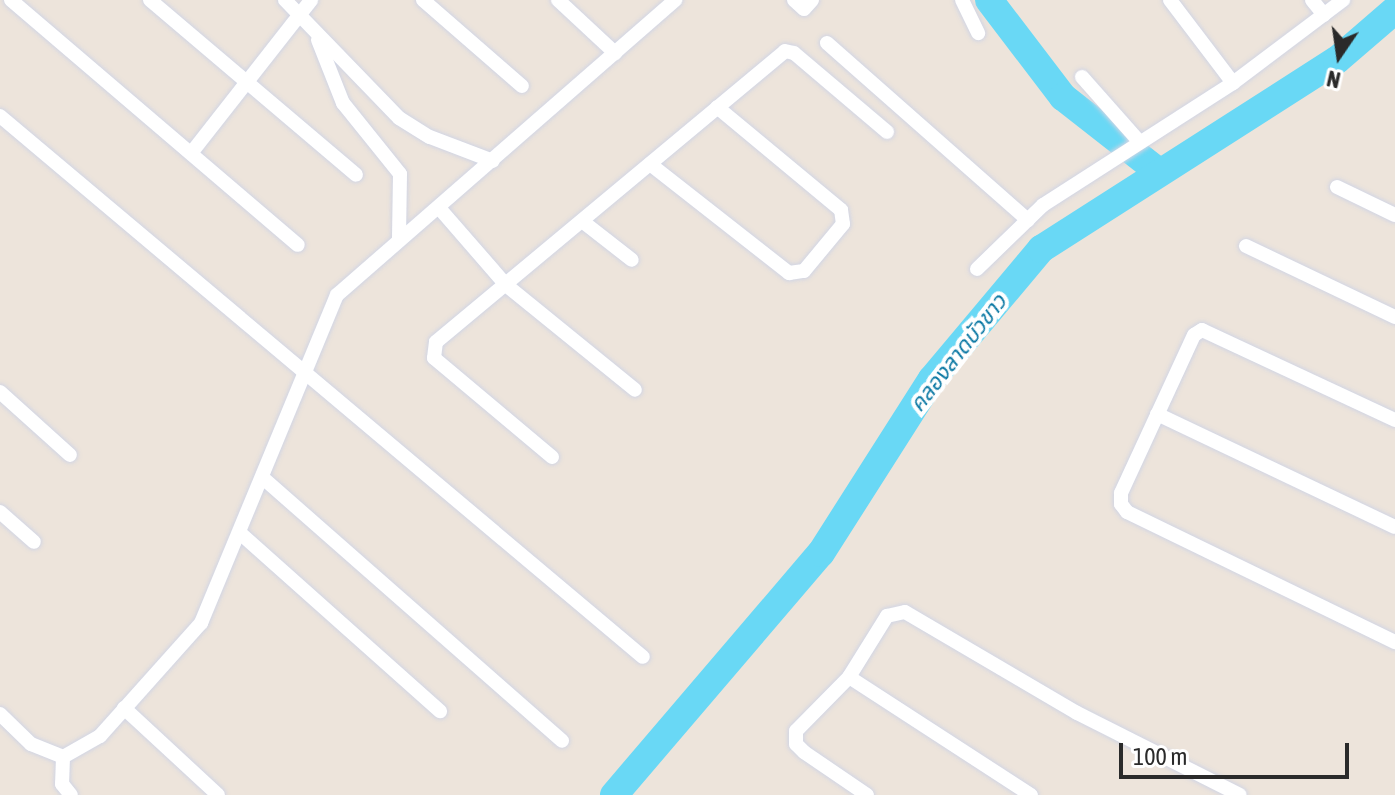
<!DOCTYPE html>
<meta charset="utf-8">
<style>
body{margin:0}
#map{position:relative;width:1395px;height:795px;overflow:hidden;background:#ede4db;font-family:"Asap Condensed","Noto Sans Thai",sans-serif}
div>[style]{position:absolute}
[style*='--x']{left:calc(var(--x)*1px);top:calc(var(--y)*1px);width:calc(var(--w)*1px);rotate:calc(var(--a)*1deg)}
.river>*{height:28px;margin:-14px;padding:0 14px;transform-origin:14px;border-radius:14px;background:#69d8f5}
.roads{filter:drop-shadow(0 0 2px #d1d5e4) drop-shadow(0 0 2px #d1d5e4)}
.minor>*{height:14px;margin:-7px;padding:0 7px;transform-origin:7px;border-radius:7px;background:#fff}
span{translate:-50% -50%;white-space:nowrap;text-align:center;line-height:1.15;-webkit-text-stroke:8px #fff;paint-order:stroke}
.water-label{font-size:22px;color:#0776a2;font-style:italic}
.north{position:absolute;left:1299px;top:16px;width:80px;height:80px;-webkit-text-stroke:6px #fff;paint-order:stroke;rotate:193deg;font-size:22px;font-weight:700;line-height:32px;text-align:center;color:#2a2a2a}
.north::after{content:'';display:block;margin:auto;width:28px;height:36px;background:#2a2a2a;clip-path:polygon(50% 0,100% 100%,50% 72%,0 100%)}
.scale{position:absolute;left:1119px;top:743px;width:230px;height:36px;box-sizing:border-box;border:4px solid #2a2a2a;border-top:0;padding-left:10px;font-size:24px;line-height:28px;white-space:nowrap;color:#2a2a2a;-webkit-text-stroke:6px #fff;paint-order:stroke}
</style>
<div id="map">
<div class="river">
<i style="--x:989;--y:0;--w:122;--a:52.7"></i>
<i style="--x:1063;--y:97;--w:122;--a:38"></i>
<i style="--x:614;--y:795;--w:318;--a:-49.5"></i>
<i style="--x:821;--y:553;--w:206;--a:-57.5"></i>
<i style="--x:932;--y:379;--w:170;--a:-50"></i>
<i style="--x:1041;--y:249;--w:351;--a:-32.6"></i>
<i style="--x:1337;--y:60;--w:77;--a:-40.8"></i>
</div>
<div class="roads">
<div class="minor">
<i style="--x:11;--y:0;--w:377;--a:40.5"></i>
<i style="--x:150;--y:0;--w:270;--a:40.3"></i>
<i style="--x:285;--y:0;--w:164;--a:46"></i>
<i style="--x:399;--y:118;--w:36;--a:32"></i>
<i style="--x:430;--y:137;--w:67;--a:20.9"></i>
<i style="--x:423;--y:0;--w:131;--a:41"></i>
<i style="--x:558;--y:0;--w:78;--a:42.9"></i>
<i style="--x:794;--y:0;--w:13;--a:42"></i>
<i style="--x:804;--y:9;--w:12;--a:-48"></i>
<i style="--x:962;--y:0;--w:37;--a:64"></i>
<i style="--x:1170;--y:0;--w:104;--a:52.8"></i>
<i style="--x:1312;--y:0;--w:19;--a:51"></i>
<i style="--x:318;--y:40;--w:68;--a:68.4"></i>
<i style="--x:343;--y:103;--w:91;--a:51.2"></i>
<i style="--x:400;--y:174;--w:65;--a:90.9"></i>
<i style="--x:827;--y:43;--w:268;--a:41.4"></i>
<i style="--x:1082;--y:77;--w:84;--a:48.4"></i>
<i style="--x:0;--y:116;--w:840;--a:40.08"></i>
<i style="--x:192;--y:152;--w:193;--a:-51.9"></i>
<i style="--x:650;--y:164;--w:177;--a:38.1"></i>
<i style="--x:789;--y:273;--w:15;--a:-8"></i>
<i style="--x:804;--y:271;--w:61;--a:-50.3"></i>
<i style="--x:843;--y:224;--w:14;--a:-98"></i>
<i style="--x:841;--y:210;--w:161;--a:-140.3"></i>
<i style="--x:1337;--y:187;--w:64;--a:25.8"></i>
<i style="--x:440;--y:209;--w:101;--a:49"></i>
<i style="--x:506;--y:285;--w:166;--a:39.1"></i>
<i style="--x:582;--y:221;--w:63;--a:38"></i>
<i style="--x:1246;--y:246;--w:165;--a:25.5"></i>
<i style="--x:977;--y:269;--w:92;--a:-44.1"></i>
<i style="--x:1043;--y:205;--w:226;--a:-32.7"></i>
<i style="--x:1233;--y:83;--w:138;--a:-37"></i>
<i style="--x:0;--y:392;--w:94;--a:42"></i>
<i style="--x:1157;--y:414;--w:263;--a:25.4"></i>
<i style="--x:1395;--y:420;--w:213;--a:-155"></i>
<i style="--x:1202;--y:330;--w:9;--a:148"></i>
<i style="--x:1194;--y:335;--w:174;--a:114.8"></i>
<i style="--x:1121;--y:493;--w:11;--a:90"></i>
<i style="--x:1121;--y:504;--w:10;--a:53"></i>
<i style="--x:1127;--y:512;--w:298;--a:25.9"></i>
<i style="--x:552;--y:457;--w:154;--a:-140"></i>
<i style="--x:434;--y:358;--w:16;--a:-83"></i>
<i style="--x:436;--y:342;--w:454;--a:-39.8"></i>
<i style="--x:785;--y:51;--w:9;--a:13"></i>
<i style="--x:794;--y:53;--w:122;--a:40.3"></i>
<i style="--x:263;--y:478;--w:398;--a:41.3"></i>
<i style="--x:0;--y:512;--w:45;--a:41.4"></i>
<i style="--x:240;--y:533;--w:268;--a:41.7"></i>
<i style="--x:849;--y:677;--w:217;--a:33"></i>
<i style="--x:124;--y:708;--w:128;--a:42.8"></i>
<i style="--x:0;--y:714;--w:43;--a:44.1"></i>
<i style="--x:31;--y:744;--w:35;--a:22"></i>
<i style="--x:63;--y:757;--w:43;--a:-29.6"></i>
<i style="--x:100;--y:736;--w:152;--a:-48.2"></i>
<i style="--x:201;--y:623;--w:355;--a:-67.5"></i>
<i style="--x:337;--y:295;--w:449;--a:-41.1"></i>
<i style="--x:63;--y:757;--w:27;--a:92"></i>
<i style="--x:62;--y:784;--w:14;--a:51"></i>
<i style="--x:867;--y:795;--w:76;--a:-145.7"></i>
<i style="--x:804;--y:752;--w:11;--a:-135"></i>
<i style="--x:796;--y:744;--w:13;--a:-90"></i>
<i style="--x:796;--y:731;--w:76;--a:-45.5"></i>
<i style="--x:849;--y:677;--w:72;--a:-58.1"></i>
<i style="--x:887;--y:616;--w:18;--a:-13"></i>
<i style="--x:905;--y:612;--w:199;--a:30.4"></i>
<i style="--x:1077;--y:713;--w:182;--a:26.7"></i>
</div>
</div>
<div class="water-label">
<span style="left:958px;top:353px;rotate:-52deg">คลองลาดบัวขาว</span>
</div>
<div class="north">N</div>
<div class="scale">100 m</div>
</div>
